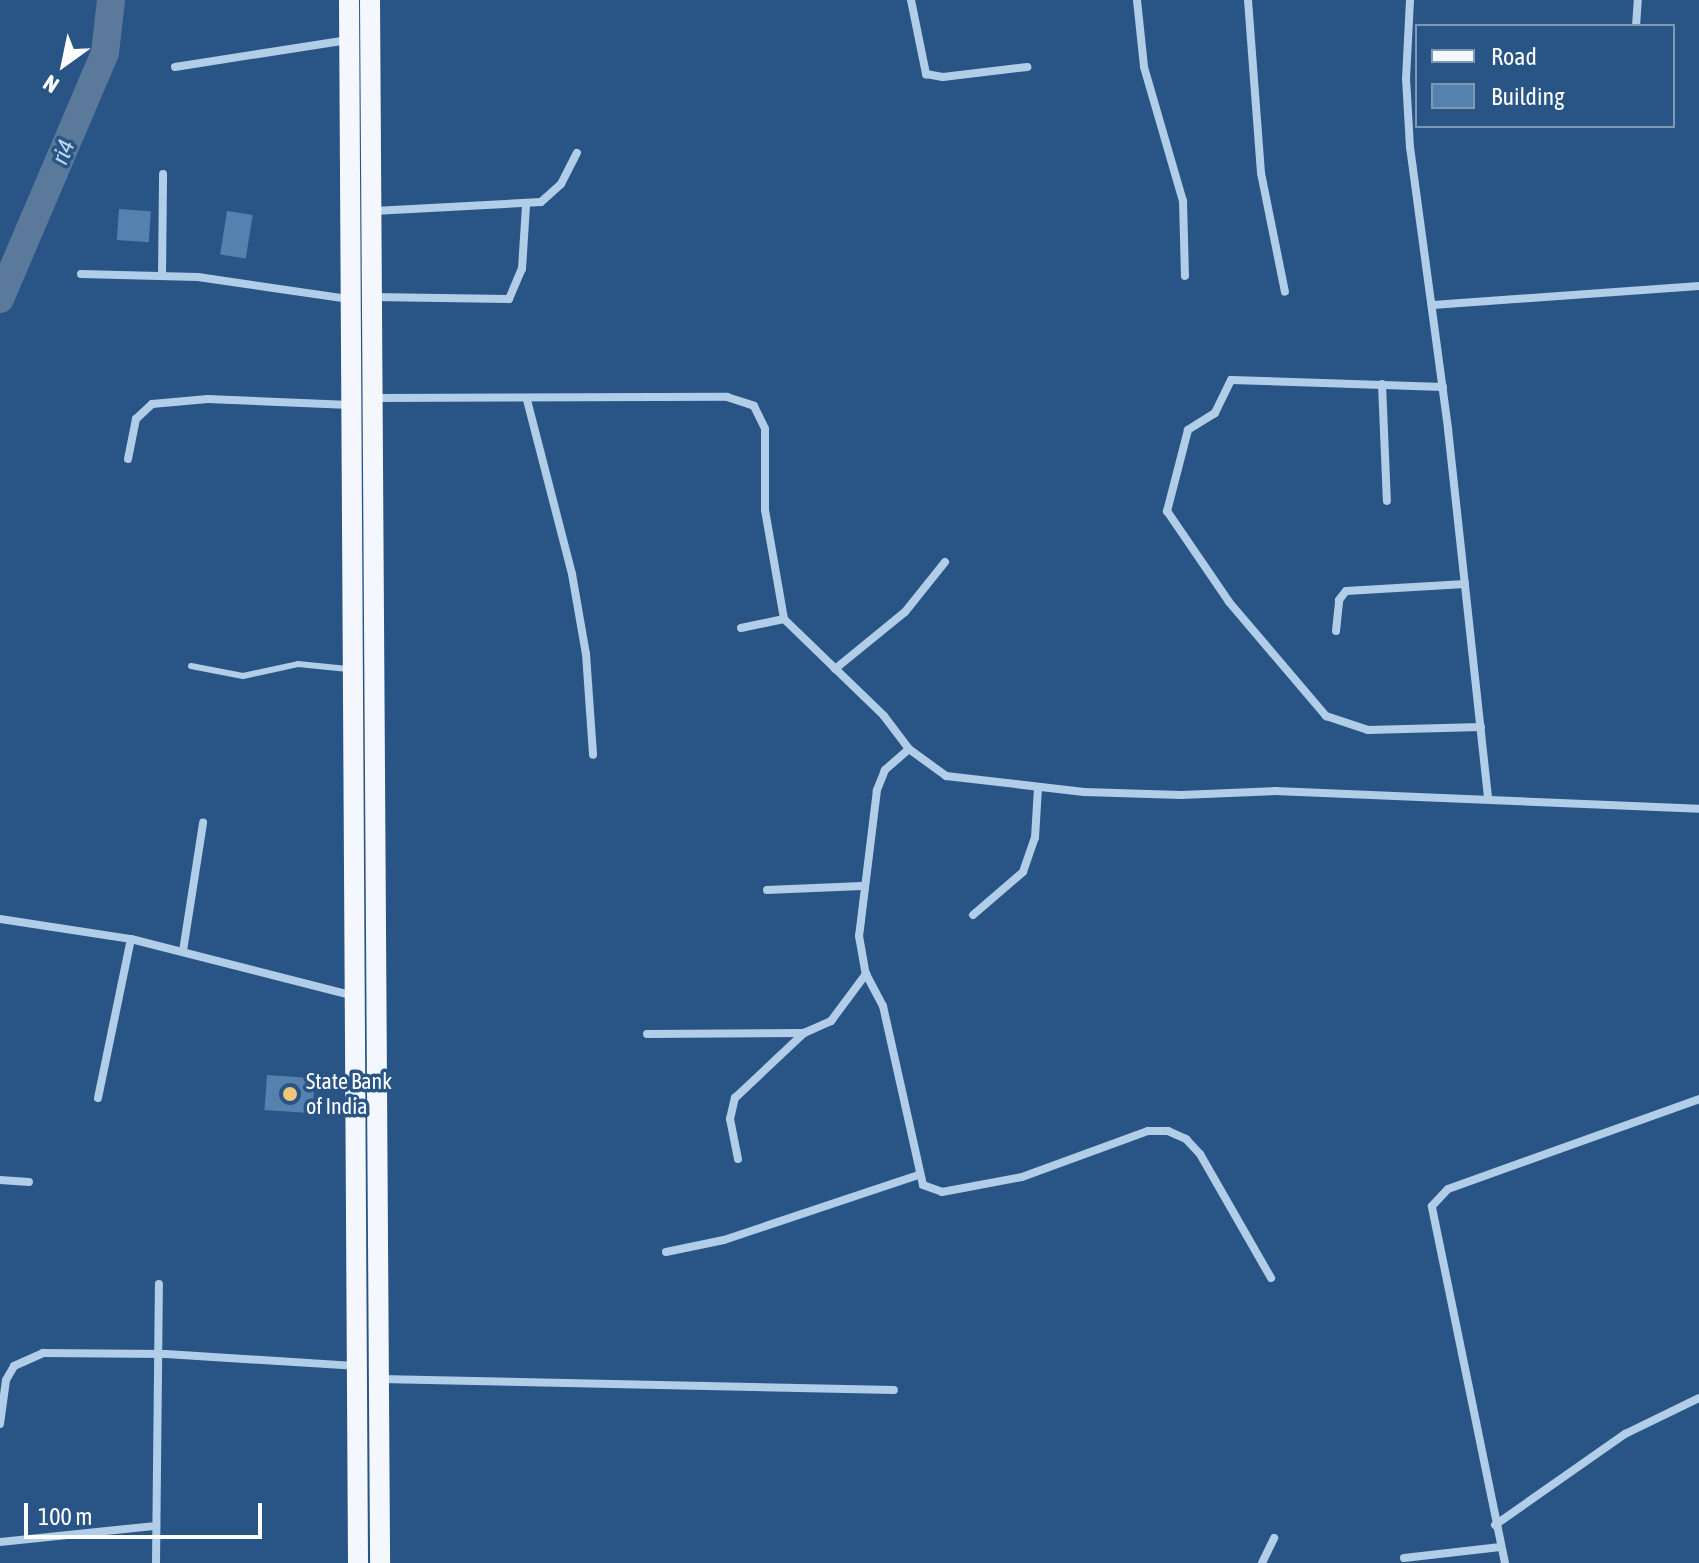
<!DOCTYPE html>
<style>
body{margin:0}
#map{position:relative;width:1699px;height:1563px;overflow:hidden;background:#285585;font-family:"Asap Condensed",sans-serif}
div>[style]{position:absolute}
[style*='--x']{left:calc(var(--x)*1px);top:calc(var(--y)*1px);width:calc(var(--w)*1px);rotate:calc(var(--a)*1deg)}
.river>*{height:28px;margin:-14px;padding:0 14px;transform-origin:14px;border-radius:14px;background:#5b799a}
.building>*{inset:0;background:#5481ae;transform-origin:0 0}
.lane>*{height:6px;margin:-3px;padding:0 3px;transform-origin:3px;border-radius:3px;background:#b2cde7}
.street>*{height:8px;margin:-4px;padding:0 4px;transform-origin:4px;border-radius:4px;background:#b2cde7}
.primary>*{height:20px;margin:-10px;padding:0 10px;transform-origin:10px;border-radius:10px;background:#f4f8fe}
.dots>*{width:22px;height:22px;translate:-50% -50%;box-sizing:border-box;border:4px solid #285585;border-radius:50%}
span{translate:-50% -50%;white-space:nowrap;text-align:center;line-height:1.15;-webkit-text-stroke:7px #285585;paint-order:stroke}
.poi-label{font-size:22px;color:#fff}
.left{translate:0 -50%;text-align:left}
.water-label{font-size:24px;color:#bed6ef;font-style:italic}
.legend{position:absolute;left:1415px;top:24px;width:260px;height:104px;box-sizing:border-box;background:#285585;border:2px solid #7e99b6;margin:0;padding:10px 14px;list-style:none;font-size:24px;color:#fff}
.legend li{display:flex;align-items:center;gap:16px;height:40px}
.legend b{width:40px;border:2px solid #7e99b6}
.north{position:absolute;left:24px;top:24px;width:80px;height:80px;-webkit-text-stroke:6px #285585;paint-order:stroke;rotate:213deg;font-size:22px;font-weight:700;line-height:32px;text-align:center;color:#fff}
.north::after{content:'';display:block;margin:auto;width:28px;height:36px;background:#fff;clip-path:polygon(50% 0,100% 100%,50% 72%,0 100%)}
.scale{position:absolute;left:24px;top:1503px;width:238px;height:36px;box-sizing:border-box;border:4px solid #fff;border-top:0;padding-left:10px;font-size:24px;line-height:28px;white-space:nowrap;color:#fff;-webkit-text-stroke:6px #285585;paint-order:stroke}
</style>
<div id="map">
<div class="river">
<i style="--x:0;--y:299;--w:267;--a:-66.9"></i>
<i style="--x:105;--y:53;--w:53;--a:-83.5"></i>
</div>
<div class="building">
<i style="left:119px;top:209px;width:32px;height:31px;rotate:4deg"></i>
<i style="left:227px;top:211px;width:26px;height:44px;rotate:9deg"></i>
<i style="left:267px;top:1075px;width:48px;height:35px;rotate:4deg"></i>
</div>
<div class="lane">
<i style="--x:191;--y:666;--w:53;--a:10.9"></i>
<i style="--x:243;--y:676;--w:56;--a:-12.3"></i>
<i style="--x:298;--y:664;--w:50;--a:5.7"></i>
</div>
<div class="street">
<i style="--x:911;--y:0;--w:76;--a:78.5"></i>
<i style="--x:926;--y:74;--w:17;--a:10"></i>
<i style="--x:943;--y:77;--w:85;--a:-6.8"></i>
<i style="--x:1137;--y:0;--w:67;--a:84"></i>
<i style="--x:1144;--y:67;--w:140;--a:73.8"></i>
<i style="--x:1183;--y:201;--w:75;--a:88.5"></i>
<i style="--x:1248;--y:0;--w:173;--a:85.7"></i>
<i style="--x:1261;--y:173;--w:121;--a:78.6"></i>
<i style="--x:1410;--y:0;--w:78;--a:92.9"></i>
<i style="--x:1406;--y:78;--w:69;--a:86.7"></i>
<i style="--x:1410;--y:147;--w:285;--a:82.3"></i>
<i style="--x:1448;--y:429;--w:371;--a:83.8"></i>
<i style="--x:1636;--y:26;--w:26;--a:-86"></i>
<i style="--x:175;--y:67;--w:175;--a:-8.9"></i>
<i style="--x:374;--y:211;--w:167;--a:-3.1"></i>
<i style="--x:541;--y:202;--w:27;--a:-42"></i>
<i style="--x:561;--y:184;--w:35;--a:-63"></i>
<i style="--x:81;--y:274;--w:117;--a:1.5"></i>
<i style="--x:198;--y:277;--w:153;--a:8.3"></i>
<i style="--x:162;--y:275;--w:101;--a:-89.4"></i>
<i style="--x:372;--y:297;--w:137;--a:0.8"></i>
<i style="--x:509;--y:299;--w:33;--a:-67"></i>
<i style="--x:522;--y:269;--w:64;--a:-86.4"></i>
<i style="--x:1433;--y:305;--w:267;--a:-4.1"></i>
<i style="--x:1382;--y:384;--w:117;--a:87.6"></i>
<i style="--x:1443;--y:387;--w:212;--a:-178.1"></i>
<i style="--x:1231;--y:380;--w:37;--a:116"></i>
<i style="--x:1215;--y:413;--w:32;--a:148"></i>
<i style="--x:1188;--y:430;--w:84;--a:104.5"></i>
<i style="--x:1167;--y:511;--w:110;--a:55.7"></i>
<i style="--x:1229;--y:602;--w:150;--a:49.6"></i>
<i style="--x:1326;--y:716;--w:44;--a:18.4"></i>
<i style="--x:1368;--y:730;--w:113;--a:-1.5"></i>
<i style="--x:375;--y:398;--w:352;--a:-0.2"></i>
<i style="--x:727;--y:397;--w:28;--a:18"></i>
<i style="--x:754;--y:406;--w:25;--a:64"></i>
<i style="--x:765;--y:429;--w:81;--a:90"></i>
<i style="--x:765;--y:510;--w:111;--a:80.1"></i>
<i style="--x:784;--y:619;--w:139;--a:44.1"></i>
<i style="--x:884;--y:716;--w:41;--a:52.9"></i>
<i style="--x:909;--y:749;--w:46;--a:36.1"></i>
<i style="--x:946;--y:776;--w:139;--a:6.6"></i>
<i style="--x:1084;--y:792;--w:97;--a:1.8"></i>
<i style="--x:1181;--y:795;--w:94;--a:-2.4"></i>
<i style="--x:1275;--y:791;--w:424;--a:2.4"></i>
<i style="--x:527;--y:400;--w:180;--a:75.5"></i>
<i style="--x:572;--y:574;--w:81;--a:80.1"></i>
<i style="--x:586;--y:654;--w:101;--a:86"></i>
<i style="--x:128;--y:459;--w:41;--a:-78.7"></i>
<i style="--x:136;--y:419;--w:22;--a:-43"></i>
<i style="--x:152;--y:404;--w:56;--a:-5.1"></i>
<i style="--x:208;--y:399;--w:142;--a:2.4"></i>
<i style="--x:741;--y:628;--w:44;--a:-11.8"></i>
<i style="--x:1336;--y:631;--w:31;--a:-84"></i>
<i style="--x:1339;--y:600;--w:11;--a:-52"></i>
<i style="--x:1346;--y:591;--w:119;--a:-3.4"></i>
<i style="--x:835;--y:669;--w:90;--a:-39.2"></i>
<i style="--x:905;--y:612;--w:64;--a:-51.3"></i>
<i style="--x:909;--y:749;--w:32;--a:139"></i>
<i style="--x:885;--y:770;--w:22;--a:112"></i>
<i style="--x:877;--y:790;--w:147;--a:97"></i>
<i style="--x:859;--y:936;--w:39;--a:80"></i>
<i style="--x:866;--y:974;--w:36;--a:62"></i>
<i style="--x:883;--y:1006;--w:183;--a:77.4"></i>
<i style="--x:923;--y:1185;--w:20;--a:20"></i>
<i style="--x:942;--y:1192;--w:81;--a:-10.6"></i>
<i style="--x:1022;--y:1177;--w:134;--a:-20.1"></i>
<i style="--x:1148;--y:1131;--w:20;--a:0"></i>
<i style="--x:1168;--y:1131;--w:20;--a:24"></i>
<i style="--x:1186;--y:1139;--w:21;--a:47"></i>
<i style="--x:1200;--y:1154;--w:143;--a:60.2"></i>
<i style="--x:767;--y:890;--w:95;--a:-2.4"></i>
<i style="--x:973;--y:915;--w:66;--a:-40.7"></i>
<i style="--x:1023;--y:872;--w:36;--a:-71"></i>
<i style="--x:1035;--y:838;--w:50;--a:-86.6"></i>
<i style="--x:0;--y:919;--w:133;--a:8.7"></i>
<i style="--x:131;--y:939;--w:231;--a:14.3"></i>
<i style="--x:183;--y:951;--w:130;--a:-81.1"></i>
<i style="--x:647;--y:1034;--w:157;--a:-0.4"></i>
<i style="--x:804;--y:1033;--w:30;--a:-24"></i>
<i style="--x:831;--y:1021;--w:59;--a:-53.3"></i>
<i style="--x:98;--y:1098;--w:162;--a:-78.3"></i>
<i style="--x:738;--y:1159;--w:41;--a:-101.3"></i>
<i style="--x:730;--y:1119;--w:22;--a:-77"></i>
<i style="--x:735;--y:1098;--w:95;--a:-43.3"></i>
<i style="--x:0;--y:1180;--w:29;--a:4"></i>
<i style="--x:666;--y:1252;--w:59;--a:-11.7"></i>
<i style="--x:724;--y:1240;--w:205;--a:-18.5"></i>
<i style="--x:380;--y:1379;--w:514;--a:1.23"></i>
<i style="--x:0;--y:1424;--w:44;--a:-82.2"></i>
<i style="--x:6;--y:1380;--w:16;--a:-60"></i>
<i style="--x:14;--y:1366;--w:32;--a:-24"></i>
<i style="--x:43;--y:1353;--w:123;--a:0.5"></i>
<i style="--x:166;--y:1354;--w:189;--a:3.6"></i>
<i style="--x:1495;--y:1525;--w:159;--a:-35"></i>
<i style="--x:1625;--y:1434;--w:82;--a:-25.9"></i>
<i style="--x:0;--y:1542;--w:157;--a:-5.9"></i>
<i style="--x:1404;--y:1558;--w:97;--a:-6.5"></i>
<i style="--x:156;--y:1563;--w:279;--a:-89.4"></i>
<i style="--x:1262;--y:1563;--w:28;--a:-64"></i>
<i style="--x:1505;--y:1563;--w:364;--a:-101.6"></i>
<i style="--x:1432;--y:1206;--w:23;--a:-47"></i>
<i style="--x:1448;--y:1189;--w:267;--a:-19.7"></i>
</div>
<div class="primary">
<i style="--x:349;--y:0;--w:1563;--a:89.67"></i>
<i style="--x:370;--y:0;--w:1563;--a:89.63"></i>
</div>
<div class="dots">
<i style="left:290px;top:1094px;background:#efc778"></i>
</div>
<div class="poi-label">
<span class="left" style="left:306px;top:1094px">State Bank<br>of India</span>
</div>
<div class="water-label">
<span style="left:63px;top:152px;rotate:-67deg">ri4</span>
</div>
<ul class="legend">
<li><b style="height:10px;background:#f4f8fe"></b>Road</li>
<li><b style="height:22px;background:#5481ae"></b>Building</li>
</ul>
<div class="north">N</div>
<div class="scale">100 m</div>
</div>
